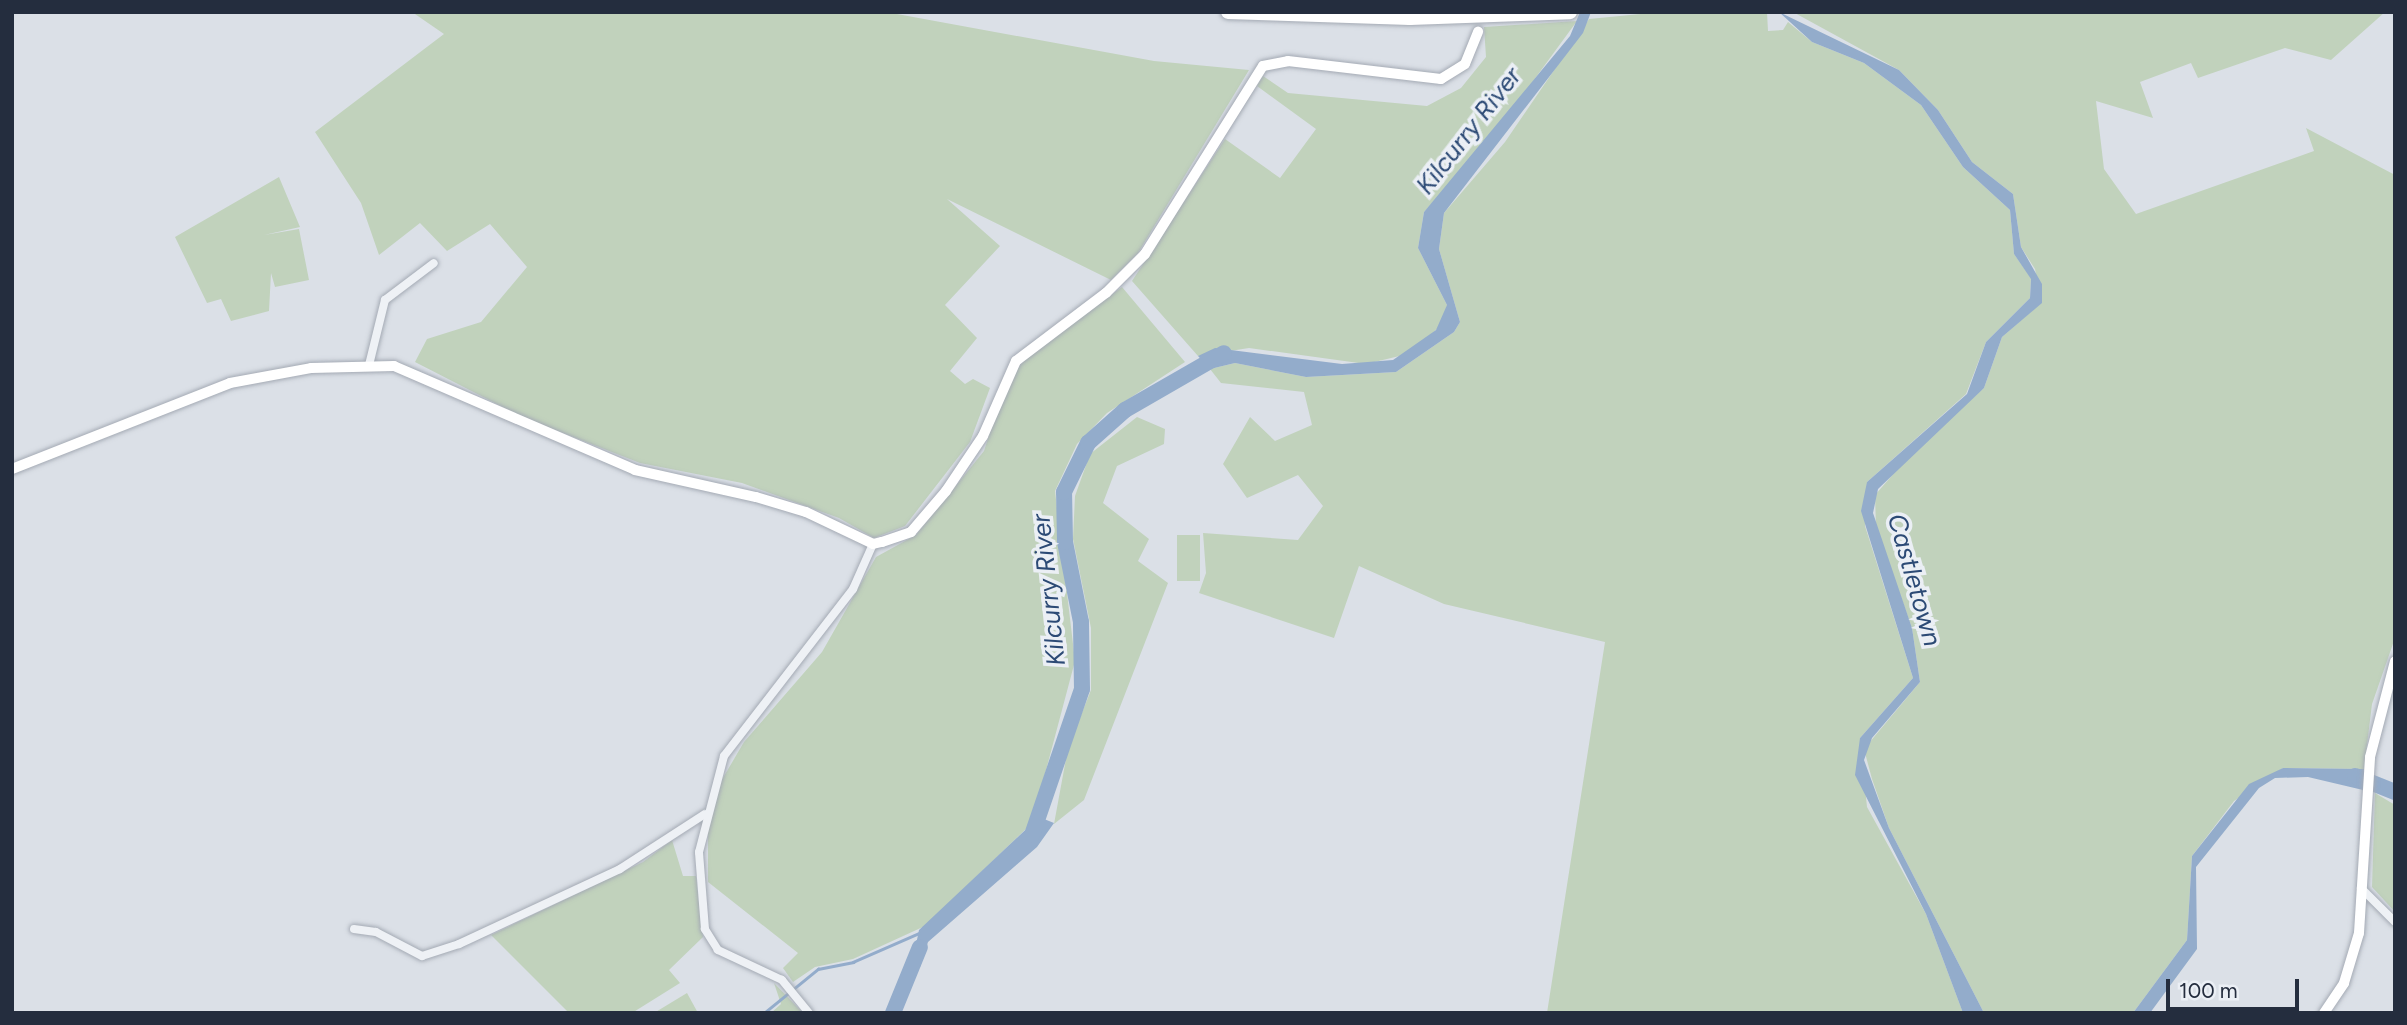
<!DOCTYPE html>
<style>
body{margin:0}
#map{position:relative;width:2407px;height:1025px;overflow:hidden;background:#dbe0e7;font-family:Figtree,sans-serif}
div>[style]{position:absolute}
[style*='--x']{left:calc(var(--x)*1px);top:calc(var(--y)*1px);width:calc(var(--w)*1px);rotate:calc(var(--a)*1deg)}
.green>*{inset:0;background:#c1d2bc;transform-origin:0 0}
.water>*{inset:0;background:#93accb}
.stream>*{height:2.5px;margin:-1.25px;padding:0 1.25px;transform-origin:1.25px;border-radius:1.25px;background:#93accb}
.river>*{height:16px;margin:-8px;padding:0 8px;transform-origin:8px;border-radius:8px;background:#93accb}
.roads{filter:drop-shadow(0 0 2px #a4aab4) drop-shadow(0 0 2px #a4aab4)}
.street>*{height:8px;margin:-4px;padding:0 4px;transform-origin:4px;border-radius:4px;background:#eef1f5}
.secondary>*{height:10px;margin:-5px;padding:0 5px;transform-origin:5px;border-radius:5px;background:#fff}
.highway>*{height:14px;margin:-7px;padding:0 7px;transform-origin:7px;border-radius:7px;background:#fff}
span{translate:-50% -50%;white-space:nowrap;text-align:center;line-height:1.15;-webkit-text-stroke:7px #ebeff5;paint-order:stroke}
.water-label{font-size:26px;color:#2c4a75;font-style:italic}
.frame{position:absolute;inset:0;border:14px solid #242d3e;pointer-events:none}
.scale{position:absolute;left:2166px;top:979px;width:133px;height:32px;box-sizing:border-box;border:4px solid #242d3e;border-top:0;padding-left:9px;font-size:21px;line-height:24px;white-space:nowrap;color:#242d3e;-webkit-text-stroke:5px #ebeff5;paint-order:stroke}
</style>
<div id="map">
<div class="green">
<i style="clip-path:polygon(412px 12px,886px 12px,1154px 61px,1249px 70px,1138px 253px,1111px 280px,947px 199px,1000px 246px,945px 305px,977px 338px,950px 371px,965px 384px,973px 379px,990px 388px,970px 442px,905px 526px,874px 538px,839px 518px,742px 483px,640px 463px,522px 417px,415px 362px,427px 339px,481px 322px,527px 267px,490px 224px,447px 251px,420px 223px,379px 255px,361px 203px,315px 132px,444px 34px)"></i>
<i style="clip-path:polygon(1661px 12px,1767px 12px,1768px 31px,1783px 30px,1788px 22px,1812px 42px,1864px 63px,1921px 105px,1963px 167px,2010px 210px,2014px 254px,2031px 278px,2030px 298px,1986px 342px,1966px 394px,1867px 482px,1865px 526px,1913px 678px,1860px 738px,1867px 807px,1926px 914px,1963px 1013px,1547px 1013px,1605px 642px,1444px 604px,1359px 566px,1334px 638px,1199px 593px,1206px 573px,1203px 533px,1298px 540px,1323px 506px,1298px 475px,1247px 498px,1223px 464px,1250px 417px,1275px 441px,1312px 425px,1304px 392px,1221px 383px,1210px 369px,1235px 363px,1306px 377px,1396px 372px,1454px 332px,1460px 322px,1439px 249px,1444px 213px,1505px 142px,1589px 19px)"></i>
<i style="clip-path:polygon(1793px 12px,2385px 12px,2331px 60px,2285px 48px,2198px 78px,2191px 63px,2140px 82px,2153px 118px,2096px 101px,2104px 169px,2136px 214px,2314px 151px,2306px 128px,2395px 175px,2395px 638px,2372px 704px,2364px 769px,2283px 768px,2234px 801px,2192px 856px,2187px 940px,2133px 1013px,1984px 1013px,1889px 828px,1872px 779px,1864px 749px,1920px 682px,1912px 628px,1876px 527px,1875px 495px,1924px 439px,1984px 388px,2002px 337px,2041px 303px,2035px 269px,2021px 247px,2013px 194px,1972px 162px,1938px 110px,1899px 70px)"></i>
<i style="clip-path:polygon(1577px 21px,1495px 133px,1424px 212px,1418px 248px,1447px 305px,1445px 321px,1412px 353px,1366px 364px,1249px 348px,1198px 356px,1132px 281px,1225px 139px,1280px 178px,1316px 129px,1257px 86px,1263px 76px,1288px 93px,1427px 106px,1461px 88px,1486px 57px,1484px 27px)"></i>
<i style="clip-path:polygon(279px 177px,300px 227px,264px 235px,299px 229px,309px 280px,275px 287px,271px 273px,269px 311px,231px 321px,221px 299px,207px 303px,175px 237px)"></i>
<i style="clip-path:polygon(1122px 287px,1185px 362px,1107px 413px,1077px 444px,1055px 491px,1075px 661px,1032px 823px,925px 926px,853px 959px,815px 967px,793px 982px,783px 968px,798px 953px,708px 882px,708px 817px,720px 783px,744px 742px,822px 652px,876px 557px,916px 535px,984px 451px,1005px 386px,1025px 359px)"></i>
<i style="clip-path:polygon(1137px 417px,1165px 429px,1164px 444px,1117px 466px,1103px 503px,1149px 539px,1138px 561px,1168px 583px,1084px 800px,1054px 824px,1068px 748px,1091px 690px,1091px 628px,1073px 539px,1075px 496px,1090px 454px)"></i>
<i style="left:1177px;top:535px;width:23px;height:46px"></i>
<i style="clip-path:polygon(2375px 793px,2395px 805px,2395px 912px,2372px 887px)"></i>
<i style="clip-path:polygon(672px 840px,683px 876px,696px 876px,703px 937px,669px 970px,680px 983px,632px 1013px,569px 1013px,491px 935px,643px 862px)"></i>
<i style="clip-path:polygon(774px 983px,803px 1013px,771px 1013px,781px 1004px)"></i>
<i style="clip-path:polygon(687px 993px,698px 1013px,654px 1013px)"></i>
</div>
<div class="water">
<i style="clip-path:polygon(1580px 12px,1591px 12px,1583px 33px,1444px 213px,1439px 249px,1460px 322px,1454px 332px,1396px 372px,1306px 377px,1235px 363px,1210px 369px,1198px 356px,1215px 348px,1342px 364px,1393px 360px,1436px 330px,1447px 305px,1418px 248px,1424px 212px,1570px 36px)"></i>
<i style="clip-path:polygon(1779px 12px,1899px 70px,1938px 110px,1972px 162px,2013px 194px,2021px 247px,2042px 284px,2042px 303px,2002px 337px,1984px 388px,1878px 489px,1873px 513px,1912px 628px,1920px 682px,1872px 738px,1864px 760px,1889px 828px,1984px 1013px,1963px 1013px,1926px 914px,1855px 775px,1860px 738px,1913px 678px,1861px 511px,1867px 482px,1967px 394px,1986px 342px,2030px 298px,2031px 279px,2014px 254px,2010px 210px,1963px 167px,1921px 105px,1864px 63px,1812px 42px)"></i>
<i style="clip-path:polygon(2283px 768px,2364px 769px,2363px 790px,2308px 777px,2275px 778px,2259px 788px,2196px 867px,2197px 949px,2150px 1013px,2133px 1013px,2187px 940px,2192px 856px,2249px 784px)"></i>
<i style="clip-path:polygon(1039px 817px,1054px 823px,1037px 847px,928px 942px,920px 967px,912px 964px,919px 930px)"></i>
</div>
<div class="stream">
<i style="--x:764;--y:1013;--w:70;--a:-39.2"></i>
<i style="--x:818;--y:969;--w:36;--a:-11"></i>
<i style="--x:853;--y:962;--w:72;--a:-23.7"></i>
</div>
<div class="river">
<i style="--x:2355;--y:776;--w:43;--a:21.8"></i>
<i style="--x:1032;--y:835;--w:154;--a:-71.1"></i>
<i style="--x:1082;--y:689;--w:67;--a:-90.9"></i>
<i style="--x:1081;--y:622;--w:82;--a:-101.3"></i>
<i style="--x:1065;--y:542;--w:50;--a:-91.1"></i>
<i style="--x:1064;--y:492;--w:55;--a:-63.9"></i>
<i style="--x:1088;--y:443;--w:50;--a:-41.7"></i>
<i style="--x:1125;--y:410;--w:114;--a:-29.9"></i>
<i style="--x:893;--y:1013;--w:71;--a:-67.8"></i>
</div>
<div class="roads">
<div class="street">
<i style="--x:369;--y:365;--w:67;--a:-76.2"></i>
<i style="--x:385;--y:300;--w:61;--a:-37.1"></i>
<i style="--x:2361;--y:888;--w:48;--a:45"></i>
<i style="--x:354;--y:929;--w:22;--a:8"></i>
<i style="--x:376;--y:932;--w:52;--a:27.6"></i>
<i style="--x:422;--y:956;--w:39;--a:-18"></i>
<i style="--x:459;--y:944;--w:178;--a:-25"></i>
<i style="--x:620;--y:869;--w:101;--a:-32.9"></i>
<i style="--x:809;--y:1013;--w:43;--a:-129.3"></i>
<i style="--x:782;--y:980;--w:71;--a:-154.9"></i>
<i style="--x:718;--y:950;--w:25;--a:-122"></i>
<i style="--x:705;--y:929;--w:77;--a:-94.5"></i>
<i style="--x:699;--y:852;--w:99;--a:-75.4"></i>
<i style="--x:724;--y:756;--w:211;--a:-52.3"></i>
<i style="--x:853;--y:589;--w:49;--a:-66"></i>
</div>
<div class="secondary">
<i style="--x:12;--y:469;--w:234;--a:-21.5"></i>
<i style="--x:230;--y:383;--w:82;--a:-10.5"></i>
<i style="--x:311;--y:368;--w:83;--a:-1.4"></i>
<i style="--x:394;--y:366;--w:262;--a:23.3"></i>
<i style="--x:635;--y:470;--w:124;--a:12.6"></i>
<i style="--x:756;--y:497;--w:52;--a:16.7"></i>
<i style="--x:806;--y:512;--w:74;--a:25.5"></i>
<i style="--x:873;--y:544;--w:9;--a:-13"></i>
<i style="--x:882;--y:542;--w:31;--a:-19"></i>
<i style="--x:911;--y:532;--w:54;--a:-49.5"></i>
<i style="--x:946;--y:491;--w:66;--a:-56.1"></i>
<i style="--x:983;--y:436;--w:82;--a:-66.3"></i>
<i style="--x:1016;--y:361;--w:113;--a:-37.1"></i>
<i style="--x:1106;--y:293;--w:55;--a:-45"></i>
<i style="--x:1145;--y:254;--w:222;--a:-57.9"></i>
<i style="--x:1263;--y:66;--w:25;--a:-11"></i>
<i style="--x:1288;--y:61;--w:154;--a:6.7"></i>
<i style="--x:1441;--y:79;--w:28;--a:-32"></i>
<i style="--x:1465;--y:64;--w:35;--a:-68"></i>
<i style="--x:2324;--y:1013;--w:36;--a:-56"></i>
<i style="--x:2344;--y:983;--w:52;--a:-73.3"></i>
<i style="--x:2359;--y:933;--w:176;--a:-86.4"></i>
<i style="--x:2370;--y:757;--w:99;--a:-75.4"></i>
</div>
<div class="highway">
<i style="--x:1228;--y:12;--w:182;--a:1.9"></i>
<i style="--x:1410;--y:18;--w:160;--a:-2.1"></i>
</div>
</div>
<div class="water-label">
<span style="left:1469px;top:131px;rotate:-52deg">Kilcurry River</span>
<span style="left:1914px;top:580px;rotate:74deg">Castletown</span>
<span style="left:1049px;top:590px;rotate:-96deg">Kilcurry River</span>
</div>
<div class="frame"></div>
<div class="scale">100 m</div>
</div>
